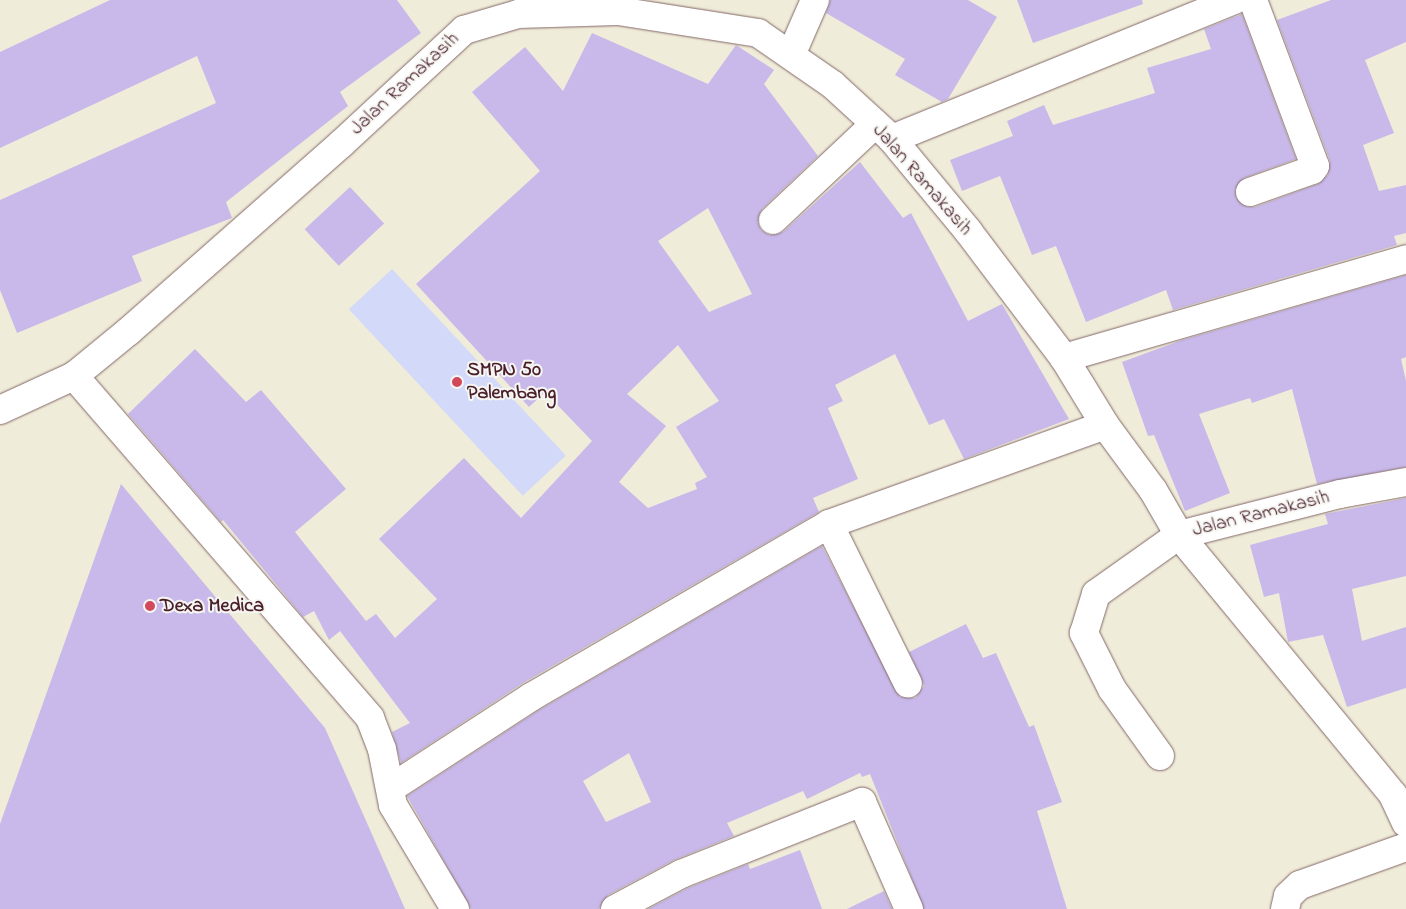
<!DOCTYPE html>
<style>
body{margin:0}
#map{position:relative;width:1406px;height:909px;overflow:hidden;background:#efecd9;font-family:"Indie Flower",sans-serif}
div>[style]{position:absolute}
[style*='--x']{left:calc(var(--x)*1px);top:calc(var(--y)*1px);width:calc(var(--w)*1px);rotate:calc(var(--a)*1deg)}
.built>*{inset:0;background:#d3d9f9;transform-origin:0 0}
.building>*{inset:0;background:#c8b9ea;transform-origin:0 0}
.roads{filter:drop-shadow(0 0 1px #846768) drop-shadow(0 0 1px #846768)}
.minor>*{height:28px;margin:-14px;padding:0 14px;transform-origin:14px;border-radius:14px;background:#fff}
.dots>*{width:14px;height:14px;translate:-50% -50%;box-sizing:border-box;border:2px solid #f6f6f2;border-radius:50%}
span{translate:-50% -50%;white-space:nowrap;text-align:center;line-height:1.15;-webkit-text-stroke:4px #f6f6f2;paint-order:stroke}
.street-label{font-size:20px;color:#4a1f2b}
.poi-label{font-size:20px;color:#4a1f2b;font-weight:700}
.left{translate:0 -50%;text-align:left}
</style>
<div id="map">
<div class="built">
<i style="left:392px;top:269px;width:255px;height:59px;rotate:47deg"></i>
</div>
<div class="building">
<i style="clip-path:polygon(110px 0,397px 0,421px 33px,340px 92px,348px 106px,226px 202px,232px 218px,132px 256px,142px 281px,17px 333px,0 290px,0 200px,216px 103px,197px 56px,0 148px,0 52px)"></i>
<i style="clip-path:polygon(830px 0,968px 0,997px 17px,948px 99px,942px 102px,895px 75px,905px 59px,826px 13px)"></i>
<i style="clip-path:polygon(1017px 0,1142px 0,1143px 4px,1033px 43px)"></i>
<i style="clip-path:polygon(1331px 0,1406px 0,1406px 42px,1365px 60px,1394px 133px,1363px 145px,1379px 191px,1406px 185px,1406px 233px,1394px 236px,1397px 245px,1173px 310px,1166px 290px,1086px 322px,1056px 246px,1032px 255px,1000px 176px,962px 191px,950px 160px,1013px 136px,1007px 121px,1044px 105px,1053px 125px,1155px 93px,1147px 68px,1211px 49px,1204px 29px,1242px 14px,1296px 159px,1244px 178px,1235px 189px,1236px 198px,1247px 207px,1255px 207px,1318px 184px,1328px 175px,1330px 161px,1277px 20px)"></i>
<i style="clip-path:polygon(evenodd,592px 33px,708px 84px,736px 45px,774px 70px,764px 84px,818px 156px,762px 209px,758px 223px,761px 230px,769px 235px,783px 232px,860px 162px,903px 218px,911px 213px,968px 321px,1002px 304px,1069px 419px,964px 459px,944px 419px,929px 425px,895px 354px,835px 385px,843px 401px,828px 408px,858px 479px,813px 498px,819px 512px,523px 683px,401px 763px,392px 732px,410px 723px,340px 631px,329px 640px,314px 611px,303px 617px,223px 520px,221px 522px,128px 414px,195px 349px,246px 402px,261px 390px,346px 489px,295px 532px,366px 621px,376px 614px,395px 638px,437px 599px,379px 539px,464px 458px,521px 518px,592px 441px,545px 392px,529px 407px,416px 284px,540px 171px,472px 92px,525px 47px,563px 91px,592px 33px,708px 208px,752px 294px,709px 312px,658px 241px,708px 208px,592px 33px,678px 345px,719px 401px,676px 427px,707px 477px,695px 483px,697px 489px,648px 508px,619px 482px,666px 426px,627px 394px,678px 345px)"></i>
<i style="left:350px;top:187px;width:50px;height:62px;rotate:47deg"></i>
<i style="clip-path:polygon(1406px 275px,1406px 357px,1401px 359px,1406px 381px,1406px 467px,1317px 484px,1292px 389px,1252px 403px,1250px 398px,1199px 414px,1230px 493px,1185px 511px,1154px 435px,1148px 436px,1122px 362px,1182px 340px)"></i>
<i style="clip-path:polygon(121px 484px,325px 728px,405px 909px,0 909px,0 824px)"></i>
<i style="clip-path:polygon(1406px 498px,1406px 576px,1352px 589px,1362px 641px,1406px 627px,1406px 688px,1347px 707px,1323px 635px,1288px 642px,1279px 593px,1264px 597px,1250px 545px,1328px 524px,1325px 514px)"></i>
<i style="clip-path:polygon(evenodd,822px 546px,900px 697px,915px 698px,924px 686px,909px 652px,966px 624px,983px 658px,996px 653px,1029px 727px,1034px 725px,1062px 802px,1037px 811px,1067px 909px,924px 909px,870px 774px,862px 777px,860px 773px,807px 799px,803px 791px,727px 823px,734px 836px,674px 860px,608px 895px,599px 909px,471px 909px,407px 796px,539px 710px,822px 546px,629px 753px,651px 802px,606px 822px,583px 781px,629px 753px)"></i>
<i style="clip-path:polygon(800px 850px,822px 909px,648px 909px,688px 888px,748px 864px,750px 869px)"></i>
<i style="clip-path:polygon(884px 891px,892px 909px,847px 909px)"></i>
</div>
<div class="roads">
<div class="minor">
<i style="--x:791;--y:55;--w:60;--a:-66.4"></i>
<i style="--x:892;--y:139;--w:370;--a:-22.1"></i>
<i style="--x:1250;--y:192;--w:66;--a:-19.5"></i>
<i style="--x:1312;--y:170;--w:5;--a:-53"></i>
<i style="--x:1315;--y:166;--w:177;--a:-110.5"></i>
<i style="--x:773;--y:220;--w:140;--a:-43.3"></i>
<i style="--x:1064;--y:358;--w:356;--a:-16.1"></i>
<i style="--x:74;--y:376;--w:452;--a:49.1"></i>
<i style="--x:370;--y:718;--w:33;--a:69"></i>
<i style="--x:382;--y:749;--w:57;--a:78.9"></i>
<i style="--x:393;--y:805;--w:121;--a:59.2"></i>
<i style="--x:0;--y:410;--w:81;--a:-24.7"></i>
<i style="--x:74;--y:376;--w:71;--a:-39.3"></i>
<i style="--x:129;--y:331;--w:283;--a:-41.4"></i>
<i style="--x:341;--y:144;--w:168;--a:-42.8"></i>
<i style="--x:464;--y:30;--w:56;--a:-16.5"></i>
<i style="--x:518;--y:14;--w:100;--a:-1.7"></i>
<i style="--x:618;--y:11;--w:142;--a:8.9"></i>
<i style="--x:758;--y:33;--w:91;--a:34.7"></i>
<i style="--x:833;--y:85;--w:80;--a:42.5"></i>
<i style="--x:892;--y:139;--w:119;--a:50.4"></i>
<i style="--x:968;--y:231;--w:159;--a:52.9"></i>
<i style="--x:1064;--y:358;--w:79;--a:58.5"></i>
<i style="--x:1105;--y:425;--w:81;--a:53.6"></i>
<i style="--x:1153;--y:490;--w:52;--a:60"></i>
<i style="--x:1179;--y:535;--w:337;--a:50.5"></i>
<i style="--x:1393;--y:795;--w:31;--a:65"></i>
<i style="--x:829;--y:524;--w:178;--a:63.7"></i>
<i style="--x:1160;--y:756;--w:82;--a:-125.6"></i>
<i style="--x:1112;--y:689;--w:63;--a:-116.6"></i>
<i style="--x:1084;--y:633;--w:41;--a:-72.9"></i>
<i style="--x:1096;--y:594;--w:102;--a:-35.4"></i>
<i style="--x:1179;--y:535;--w:166;--a:-14.3"></i>
<i style="--x:1340;--y:494;--w:67;--a:-10.3"></i>
<i style="--x:391;--y:788;--w:167;--a:-33"></i>
<i style="--x:531;--y:697;--w:345;--a:-30.1"></i>
<i style="--x:829;--y:524;--w:293;--a:-19.7"></i>
<i style="--x:615;--y:909;--w:75;--a:-27.9"></i>
<i style="--x:681;--y:874;--w:195;--a:-21.7"></i>
<i style="--x:862;--y:802;--w:117;--a:66.3"></i>
<i style="--x:1285;--y:909;--w:13;--a:-77"></i>
<i style="--x:1288;--y:896;--w:16;--a:-43"></i>
<i style="--x:1300;--y:885;--w:113;--a:-19.7"></i>
</div>
</div>
<div class="dots">
<i style="left:457px;top:382px;background:#d1495b"></i>
<i style="left:150px;top:606px;background:#d1495b"></i>
</div>
<div class="street-label">
<span style="left:405px;top:84px;rotate:-43deg">Jalan Ramakasih</span>
<span style="left:922px;top:180px;rotate:49deg">Jalan Ramakasih</span>
<span style="left:1261px;top:514px;rotate:-14deg">Jalan Ramakasih</span>
</div>
<div class="poi-label">
<span class="left" style="left:467px;top:382px">SMPN 50<br>Palembang</span>
<span class="left" style="left:160px;top:606px">Dexa Medica</span>
</div>
</div>
